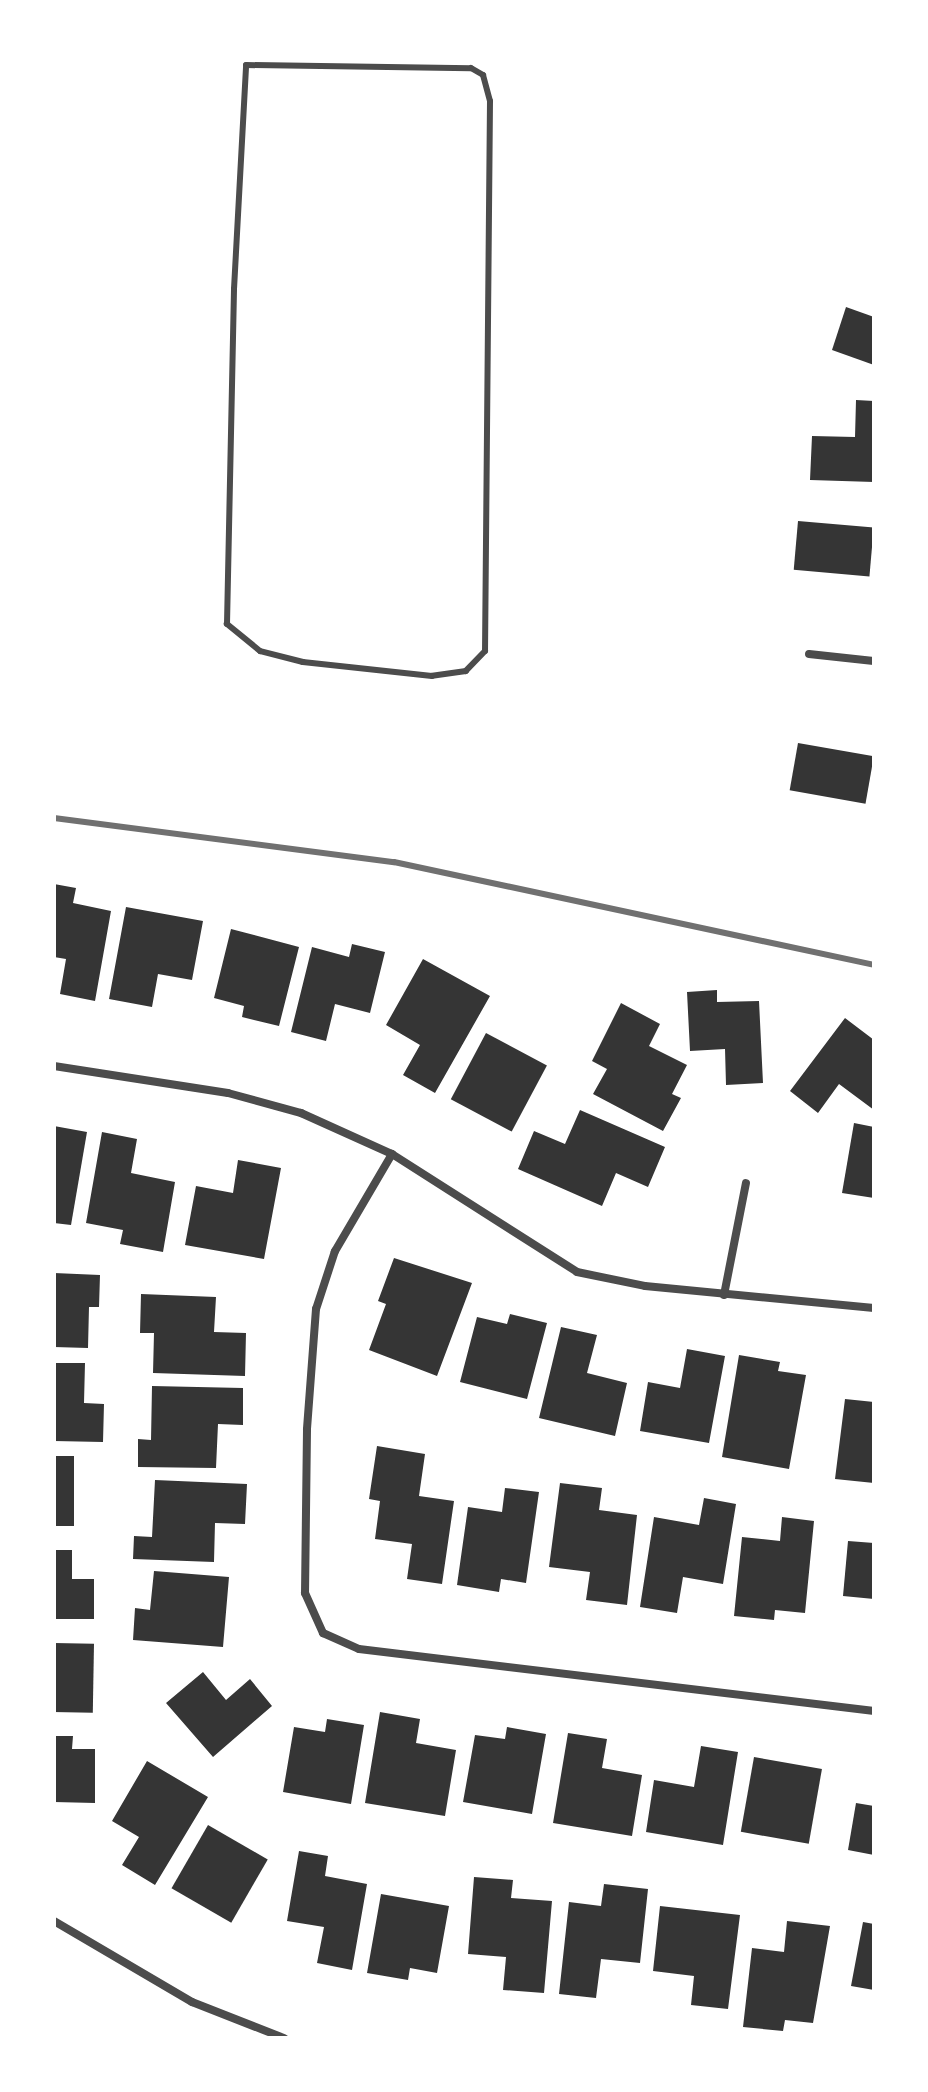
<!DOCTYPE html>
<style>
body{margin:0}
#map{position:relative;width:928px;height:2092px;overflow:hidden;background:#fff;font-family:Bitter,serif}
div>[style]{position:absolute}
[style*='--x']{left:calc(var(--x)*1px);top:calc(var(--y)*1px);width:calc(var(--w)*1px);rotate:calc(var(--a)*1deg)}
.building>*{inset:0;background:#353535;transform-origin:0 0}
.service>*{height:6px;margin:-3px;padding:0 3px;transform-origin:3px;border-radius:3px;background:#4c4c4c}
.minor>*{height:8px;margin:-4px;padding:0 4px;transform-origin:4px;border-radius:4px;background:#4c4c4c}
.rail>*{height:6px;margin:-3px;padding:0 3px;transform-origin:3px;border-radius:3px;background:#707070}
span{translate:-50% -50%;white-space:nowrap;text-align:center;line-height:1.15;-webkit-text-stroke:6px #fff;paint-order:stroke}
.frame{position:absolute;inset:0;border:56px solid #fff;pointer-events:none}
</style>
<div id="map">
<div class="building">
<i style="clip-path:polygon(846px 307px,874px 317px,874px 365px,832px 350px)"></i>
<i style="clip-path:polygon(856px 400px,874px 401px,874px 482px,810px 480px,812px 436px,855px 437px)"></i>
<i style="left:798px;top:521px;width:76px;height:49px;rotate:5deg"></i>
<i style="left:798px;top:743px;width:77px;height:48px;rotate:10deg"></i>
<i style="clip-path:polygon(54px 884px,76px 888px,73px 903px,111px 911px,95px 1001px,60px 994px,66px 959px,54px 957px)"></i>
<i style="clip-path:polygon(126px 907px,203px 921px,192px 980px,158px 974px,152px 1007px,109px 999px)"></i>
<i style="clip-path:polygon(231px 929px,299px 947px,279px 1026px,242px 1017px,244px 1006px,214px 998px)"></i>
<i style="clip-path:polygon(352px 944px,385px 952px,370px 1013px,335px 1004px,326px 1041px,291px 1032px,312px 947px,349px 957px)"></i>
<i style="clip-path:polygon(423px 959px,490px 996px,435px 1093px,403px 1075px,420px 1045px,386px 1025px)"></i>
<i style="clip-path:polygon(717px 990px,717px 1002px,759px 1001px,763px 1083px,726px 1085px,725px 1049px,690px 1051px,687px 992px)"></i>
<i style="clip-path:polygon(621px 1003px,660px 1024px,649px 1046px,687px 1065px,672px 1094px,681px 1098px,663px 1131px,593px 1094px,607px 1069px,592px 1061px)"></i>
<i style="clip-path:polygon(845px 1018px,874px 1040px,874px 1110px,839px 1084px,818px 1113px,790px 1091px)"></i>
<i style="left:486px;top:1033px;width:69px;height:75px;rotate:28deg"></i>
<i style="clip-path:polygon(580px 1110px,665px 1147px,648px 1187px,616px 1173px,602px 1206px,518px 1169px,534px 1131px,565px 1144px)"></i>
<i style="clip-path:polygon(854px 1123px,874px 1127px,874px 1198px,842px 1193px)"></i>
<i style="clip-path:polygon(54px 1126px,87px 1132px,71px 1225px,54px 1223px)"></i>
<i style="clip-path:polygon(102px 1132px,137px 1139px,131px 1173px,175px 1182px,163px 1252px,120px 1244px,123px 1230px,86px 1223px)"></i>
<i style="clip-path:polygon(238px 1160px,281px 1168px,264px 1259px,185px 1245px,196px 1186px,233px 1193px)"></i>
<i style="clip-path:polygon(394px 1258px,472px 1283px,437px 1376px,369px 1350px,386px 1304px,378px 1301px)"></i>
<i style="clip-path:polygon(54px 1273px,100px 1275px,99px 1307px,89px 1307px,88px 1348px,54px 1347px)"></i>
<i style="clip-path:polygon(141px 1294px,216px 1297px,214px 1332px,246px 1333px,245px 1376px,153px 1373px,154px 1333px,140px 1333px)"></i>
<i style="clip-path:polygon(510px 1314px,547px 1323px,527px 1399px,460px 1382px,477px 1317px,507px 1324px)"></i>
<i style="clip-path:polygon(561px 1327px,597px 1335px,587px 1373px,627px 1383px,615px 1436px,539px 1418px)"></i>
<i style="clip-path:polygon(687px 1349px,725px 1356px,709px 1443px,640px 1431px,648px 1382px,680px 1388px)"></i>
<i style="clip-path:polygon(739px 1355px,780px 1362px,778px 1371px,806px 1375px,789px 1469px,722px 1457px)"></i>
<i style="clip-path:polygon(54px 1363px,85px 1363px,84px 1403px,104px 1404px,103px 1442px,54px 1441px)"></i>
<i style="clip-path:polygon(152px 1386px,243px 1388px,243px 1425px,218px 1424px,216px 1468px,138px 1467px,138px 1439px,151px 1440px)"></i>
<i style="clip-path:polygon(845px 1399px,874px 1402px,874px 1483px,835px 1479px)"></i>
<i style="clip-path:polygon(377px 1446px,425px 1454px,419px 1496px,454px 1501px,442px 1584px,407px 1579px,412px 1544px,375px 1539px,380px 1501px,369px 1499px)"></i>
<i style="left:54px;top:1456px;width:20px;height:70px"></i>
<i style="clip-path:polygon(155px 1480px,247px 1484px,245px 1524px,215px 1523px,214px 1562px,133px 1559px,134px 1536px,152px 1537px)"></i>
<i style="clip-path:polygon(560px 1483px,602px 1488px,599px 1510px,637px 1515px,627px 1605px,586px 1600px,590px 1572px,549px 1567px)"></i>
<i style="clip-path:polygon(505px 1488px,539px 1492px,526px 1583px,501px 1579px,499px 1592px,457px 1585px,468px 1507px,502px 1512px)"></i>
<i style="clip-path:polygon(704px 1498px,736px 1504px,723px 1584px,683px 1577px,677px 1613px,640px 1607px,654px 1517px,699px 1525px)"></i>
<i style="clip-path:polygon(782px 1517px,814px 1521px,805px 1613px,775px 1610px,774px 1620px,734px 1616px,742px 1537px,780px 1541px)"></i>
<i style="clip-path:polygon(848px 1541px,874px 1543px,874px 1599px,843px 1596px)"></i>
<i style="clip-path:polygon(54px 1550px,72px 1550px,72px 1579px,94px 1579px,94px 1619px,54px 1619px)"></i>
<i style="clip-path:polygon(154px 1571px,229px 1577px,223px 1647px,133px 1640px,135px 1608px,150px 1610px)"></i>
<i style="left:54px;top:1643px;width:40px;height:69px;rotate:1deg"></i>
<i style="clip-path:polygon(203px 1672px,226px 1700px,250px 1679px,272px 1706px,213px 1757px,166px 1703px)"></i>
<i style="clip-path:polygon(380px 1712px,420px 1719px,416px 1743px,456px 1750px,445px 1816px,365px 1803px)"></i>
<i style="clip-path:polygon(327px 1719px,364px 1725px,351px 1804px,283px 1792px,294px 1727px,325px 1732px)"></i>
<i style="clip-path:polygon(507px 1727px,546px 1734px,532px 1814px,463px 1802px,475px 1735px,505px 1739px)"></i>
<i style="clip-path:polygon(568px 1733px,607px 1739px,602px 1768px,642px 1775px,632px 1836px,553px 1823px)"></i>
<i style="clip-path:polygon(54px 1736px,73px 1736px,72px 1749px,95px 1749px,95px 1803px,54px 1802px)"></i>
<i style="clip-path:polygon(701px 1746px,738px 1752px,723px 1845px,646px 1832px,654px 1780px,694px 1787px)"></i>
<i style="left:754px;top:1757px;width:69px;height:76px;rotate:10deg"></i>
<i style="clip-path:polygon(147px 1761px,208px 1797px,155px 1885px,122px 1865px,139px 1837px,112px 1821px)"></i>
<i style="clip-path:polygon(856px 1803px,874px 1806px,874px 1855px,848px 1850px)"></i>
<i style="left:208px;top:1825px;width:69px;height:73px;rotate:30deg"></i>
<i style="clip-path:polygon(299px 1851px,328px 1856px,325px 1876px,367px 1884px,352px 1970px,317px 1963px,324px 1927px,287px 1921px)"></i>
<i style="clip-path:polygon(474px 1877px,513px 1880px,511px 1898px,552px 1901px,544px 1993px,503px 1990px,506px 1957px,468px 1954px)"></i>
<i style="clip-path:polygon(604px 1884px,648px 1889px,640px 1963px,601px 1959px,596px 1998px,559px 1994px,569px 1902px,601px 1906px)"></i>
<i style="clip-path:polygon(381px 1894px,449px 1906px,437px 1973px,410px 1968px,408px 1980px,367px 1973px)"></i>
<i style="clip-path:polygon(660px 1906px,740px 1915px,728px 2009px,691px 2005px,694px 1976px,653px 1971px)"></i>
<i style="clip-path:polygon(787px 1921px,830px 1926px,813px 2023px,785px 2020px,783px 2031px,743px 2027px,752px 1948px,784px 1952px)"></i>
<i style="clip-path:polygon(863px 1922px,874px 1924px,874px 1990px,851px 1986px)"></i>
</div>
<div class="service">
<i style="--x:246;--y:65;--w:225;--a:0.8"></i>
<i style="--x:471;--y:68;--w:14;--a:30"></i>
<i style="--x:483;--y:75;--w:27;--a:75"></i>
<i style="--x:490;--y:101;--w:550;--a:90.52"></i>
<i style="--x:485;--y:651;--w:28;--a:134"></i>
<i style="--x:466;--y:671;--w:34;--a:172"></i>
<i style="--x:432;--y:676;--w:130;--a:-173.8"></i>
<i style="--x:303;--y:662;--w:44;--a:-165.7"></i>
<i style="--x:260;--y:651;--w:43;--a:-140.7"></i>
<i style="--x:227;--y:624;--w:335;--a:-88.8"></i>
<i style="--x:234;--y:289;--w:224;--a:-86.9"></i>
</div>
<div class="minor">
<i style="--x:809;--y:654;--w:65;--a:6.1"></i>
<i style="--x:54;--y:1066;--w:176;--a:8.8"></i>
<i style="--x:228;--y:1093;--w:76;--a:15.3"></i>
<i style="--x:301;--y:1113;--w:100;--a:24.3"></i>
<i style="--x:392;--y:1154;--w:219;--a:32.5"></i>
<i style="--x:577;--y:1272;--w:69;--a:11.6"></i>
<i style="--x:645;--y:1286;--w:230;--a:5.5"></i>
<i style="--x:392;--y:1154;--w:113;--a:120.4"></i>
<i style="--x:335;--y:1251;--w:61;--a:108.1"></i>
<i style="--x:316;--y:1309;--w:121;--a:94.3"></i>
<i style="--x:307;--y:1430;--w:163;--a:90.7"></i>
<i style="--x:305;--y:1593;--w:44;--a:65.8"></i>
<i style="--x:323;--y:1633;--w:39;--a:24"></i>
<i style="--x:359;--y:1649;--w:519;--a:6.86"></i>
<i style="--x:724;--y:1295;--w:114;--a:-78.9"></i>
<i style="--x:54;--y:1921;--w:160;--a:30.4"></i>
<i style="--x:192;--y:2002;--w:99;--a:21.4"></i>
</div>
<div class="rail">
<i style="--x:54;--y:818;--w:343;--a:7.4"></i>
<i style="--x:394;--y:862;--w:491;--a:12.1"></i>
</div>
<div class="frame"></div>
</div>
